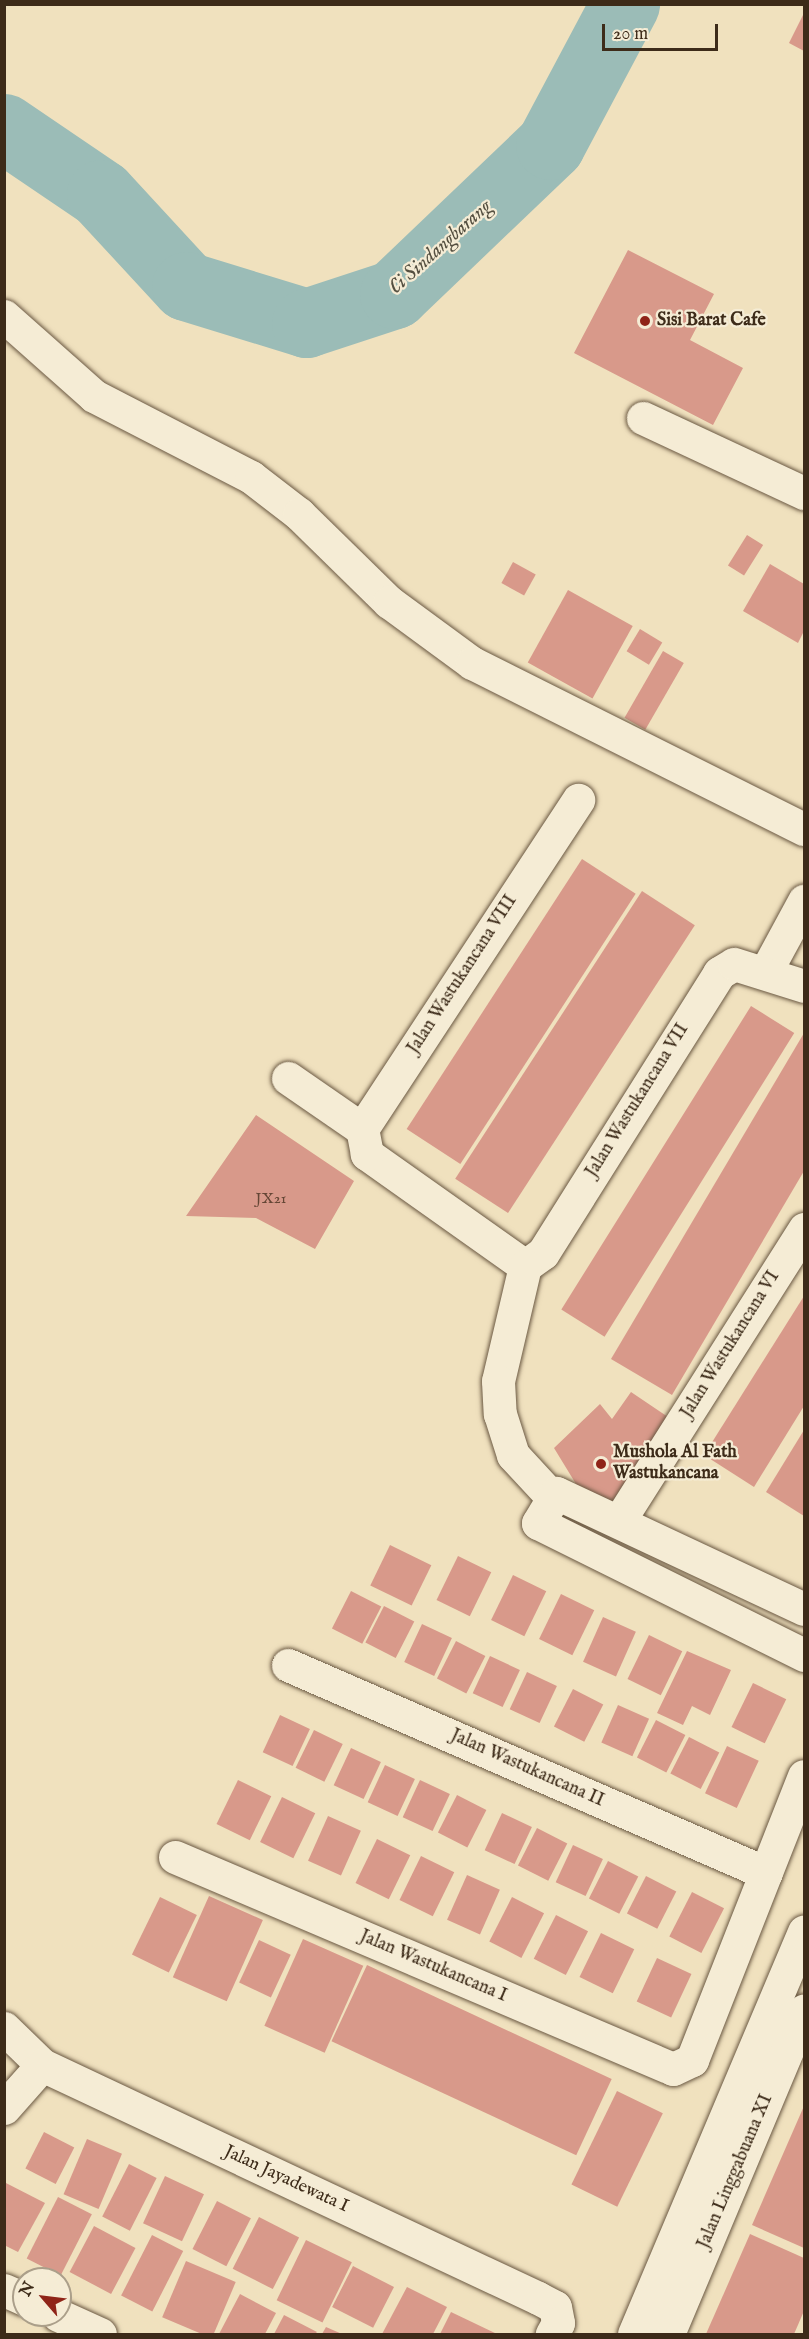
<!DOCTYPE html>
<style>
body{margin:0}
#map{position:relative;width:809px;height:2339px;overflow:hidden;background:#f0e1be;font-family:"IM FELL English",serif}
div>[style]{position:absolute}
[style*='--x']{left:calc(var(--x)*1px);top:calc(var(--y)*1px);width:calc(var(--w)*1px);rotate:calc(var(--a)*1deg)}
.river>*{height:69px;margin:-34.5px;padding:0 34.5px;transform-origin:34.5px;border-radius:34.5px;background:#9bbcb7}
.building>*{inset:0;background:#d8998a;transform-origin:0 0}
.roads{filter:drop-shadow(0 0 2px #6a5842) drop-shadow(0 0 2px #6a5842)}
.minor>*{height:33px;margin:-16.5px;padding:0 16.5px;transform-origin:16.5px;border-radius:16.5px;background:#f5ecd5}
.dots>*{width:16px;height:16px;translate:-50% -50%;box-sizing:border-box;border:3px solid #f5ecd5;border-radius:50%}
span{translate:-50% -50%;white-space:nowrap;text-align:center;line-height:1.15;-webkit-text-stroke:4.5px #f5ecd5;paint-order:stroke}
.number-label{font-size:15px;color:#644635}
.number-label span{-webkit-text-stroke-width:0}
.poi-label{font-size:18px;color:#3d2b19;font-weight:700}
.left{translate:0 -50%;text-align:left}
.street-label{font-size:18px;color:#3d2b19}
.water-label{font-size:20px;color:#544f40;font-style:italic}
.frame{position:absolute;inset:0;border:6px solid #3d2b19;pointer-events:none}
.north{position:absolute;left:12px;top:2267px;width:60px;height:60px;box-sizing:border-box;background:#f5ecd5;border:2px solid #ab9f8a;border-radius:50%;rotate:298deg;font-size:16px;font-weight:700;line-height:24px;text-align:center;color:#3d2b19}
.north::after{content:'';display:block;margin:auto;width:21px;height:27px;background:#8f2418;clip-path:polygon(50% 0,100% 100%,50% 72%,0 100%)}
.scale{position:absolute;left:602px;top:24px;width:116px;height:27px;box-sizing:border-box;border:3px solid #3d2b19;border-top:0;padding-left:8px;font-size:18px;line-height:21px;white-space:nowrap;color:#3d2b19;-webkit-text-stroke:4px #f5ecd5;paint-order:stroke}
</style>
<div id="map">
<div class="river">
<i style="--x:4;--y:128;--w:117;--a:34.2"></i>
<i style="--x:101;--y:194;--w:125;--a:47.3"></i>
<i style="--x:186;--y:286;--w:126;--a:17.1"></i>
<i style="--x:306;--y:323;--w:93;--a:-18.2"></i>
<i style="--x:394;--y:294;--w:216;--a:-43.7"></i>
<i style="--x:550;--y:145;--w:160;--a:-62"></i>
</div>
<div class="building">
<i style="clip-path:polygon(804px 13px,804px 51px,789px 43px)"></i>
<i style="clip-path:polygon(628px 250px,714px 294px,690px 340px,743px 368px,713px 425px,574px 353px)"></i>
<i style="left:747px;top:535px;width:19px;height:36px;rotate:32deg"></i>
<i style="left:513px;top:562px;width:26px;height:24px;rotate:29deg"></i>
<i style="clip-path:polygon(770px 564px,804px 584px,804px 631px,798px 643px,743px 611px)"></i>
<i style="left:568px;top:590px;width:74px;height:83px;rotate:29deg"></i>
<i style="left:640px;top:629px;width:26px;height:26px;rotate:31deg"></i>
<i style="left:663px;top:651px;width:24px;height:77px;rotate:30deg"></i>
<i style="left:582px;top:859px;width:64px;height:322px;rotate:33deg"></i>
<i style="left:642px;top:891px;width:63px;height:343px;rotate:33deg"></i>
<i style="left:751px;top:1006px;width:51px;height:358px;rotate:32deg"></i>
<i style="clip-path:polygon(804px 1033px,804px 1171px,672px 1395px,611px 1359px)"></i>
<i style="clip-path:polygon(256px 1115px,354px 1181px,315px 1249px,256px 1218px,186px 1216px)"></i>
<i style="clip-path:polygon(804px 1296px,804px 1406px,754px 1487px,704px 1455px)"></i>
<i style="clip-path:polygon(631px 1392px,668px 1417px,610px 1505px,576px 1484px,554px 1448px,600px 1404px,612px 1419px)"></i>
<i style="clip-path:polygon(804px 1430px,804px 1516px,766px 1492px)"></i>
<i style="left:390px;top:1545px;width:46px;height:45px;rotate:26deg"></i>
<i style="left:458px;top:1556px;width:37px;height:49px;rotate:26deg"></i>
<i style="left:513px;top:1575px;width:37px;height:50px;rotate:26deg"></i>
<i style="left:351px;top:1591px;width:34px;height:42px;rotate:27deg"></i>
<i style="left:561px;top:1594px;width:37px;height:50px;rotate:26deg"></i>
<i style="left:384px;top:1606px;width:34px;height:41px;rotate:27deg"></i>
<i style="left:603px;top:1617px;width:36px;height:49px;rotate:24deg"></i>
<i style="left:422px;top:1624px;width:33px;height:42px;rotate:25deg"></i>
<i style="left:649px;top:1635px;width:37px;height:49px;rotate:26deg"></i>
<i style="left:456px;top:1641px;width:33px;height:42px;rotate:27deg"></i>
<i style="clip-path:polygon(687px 1651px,731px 1670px,710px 1715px,692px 1706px,683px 1725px,657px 1713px)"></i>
<i style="left:490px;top:1656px;width:33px;height:41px;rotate:25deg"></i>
<i style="left:527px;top:1672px;width:33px;height:41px;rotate:25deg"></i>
<i style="left:753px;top:1683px;width:37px;height:49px;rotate:26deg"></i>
<i style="left:573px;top:1689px;width:34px;height:42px;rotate:27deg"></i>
<i style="left:618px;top:1705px;width:34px;height:41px;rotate:24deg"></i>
<i style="left:280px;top:1715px;width:33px;height:41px;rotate:25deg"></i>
<i style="left:656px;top:1720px;width:33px;height:42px;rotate:27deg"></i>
<i style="left:314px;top:1730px;width:32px;height:42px;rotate:26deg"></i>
<i style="left:689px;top:1737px;width:34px;height:41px;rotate:27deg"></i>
<i style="left:727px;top:1746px;width:35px;height:52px;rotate:25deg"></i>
<i style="left:351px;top:1748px;width:33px;height:41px;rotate:25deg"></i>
<i style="left:385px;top:1765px;width:33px;height:41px;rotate:25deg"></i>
<i style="left:238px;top:1780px;width:37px;height:49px;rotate:26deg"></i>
<i style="left:420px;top:1780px;width:33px;height:41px;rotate:25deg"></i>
<i style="left:457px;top:1795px;width:33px;height:42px;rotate:27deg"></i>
<i style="left:282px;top:1797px;width:37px;height:50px;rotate:26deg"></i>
<i style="left:502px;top:1813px;width:33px;height:41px;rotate:25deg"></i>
<i style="left:328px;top:1816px;width:36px;height:49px;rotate:24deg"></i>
<i style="left:537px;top:1828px;width:34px;height:42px;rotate:27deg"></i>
<i style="left:377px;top:1839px;width:37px;height:49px;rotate:26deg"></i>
<i style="left:573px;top:1845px;width:33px;height:41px;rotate:25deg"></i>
<i style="left:421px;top:1856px;width:37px;height:49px;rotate:26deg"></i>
<i style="left:608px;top:1861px;width:34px;height:42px;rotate:27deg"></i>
<i style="left:467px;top:1875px;width:36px;height:49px;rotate:24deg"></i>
<i style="left:646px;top:1876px;width:34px;height:42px;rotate:27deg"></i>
<i style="left:692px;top:1892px;width:36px;height:50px;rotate:27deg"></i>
<i style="left:209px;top:1896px;width:59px;height:89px;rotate:24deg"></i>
<i style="left:160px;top:1897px;width:41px;height:64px;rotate:26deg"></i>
<i style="left:512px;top:1897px;width:36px;height:50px;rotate:27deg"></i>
<i style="left:556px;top:1915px;width:36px;height:49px;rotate:27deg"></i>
<i style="left:601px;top:1933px;width:37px;height:49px;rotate:26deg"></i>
<i style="left:303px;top:1939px;width:66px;height:95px;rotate:24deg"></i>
<i style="left:259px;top:1940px;width:35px;height:47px;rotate:25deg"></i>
<i style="left:657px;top:1958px;width:38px;height:48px;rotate:25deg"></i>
<i style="left:367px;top:1965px;width:270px;height:84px;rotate:25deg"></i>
<i style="left:617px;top:2091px;width:51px;height:104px;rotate:26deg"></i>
<i style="clip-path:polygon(804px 2106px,804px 2248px,752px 2225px)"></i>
<i style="left:44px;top:2132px;width:34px;height:41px;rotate:27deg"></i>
<i style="left:87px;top:2139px;width:38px;height:60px;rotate:23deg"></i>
<i style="left:129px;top:2164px;width:31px;height:59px;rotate:27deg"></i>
<i style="left:165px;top:2176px;width:43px;height:52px;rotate:25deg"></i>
<i style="clip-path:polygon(4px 2182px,45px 2203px,18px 2252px,4px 2245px)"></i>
<i style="left:58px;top:2197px;width:38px;height:69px;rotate:27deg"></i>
<i style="left:217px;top:2201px;width:38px;height:54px;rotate:27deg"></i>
<i style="left:259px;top:2217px;width:45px;height:58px;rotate:27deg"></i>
<i style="left:94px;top:2226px;width:47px;height:52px;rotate:28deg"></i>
<i style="clip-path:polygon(750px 2234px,804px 2258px,804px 2311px,794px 2334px,706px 2334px)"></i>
<i style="left:152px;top:2235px;width:35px;height:68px;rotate:27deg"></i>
<i style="left:306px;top:2240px;width:51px;height:67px;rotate:26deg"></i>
<i style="left:186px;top:2261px;width:54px;height:61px;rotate:23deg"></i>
<i style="left:353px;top:2266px;width:46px;height:46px;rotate:27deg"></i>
<i style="clip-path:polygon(407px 2287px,447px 2307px,433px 2334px,382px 2334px)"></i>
<i style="clip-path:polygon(240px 2294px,276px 2313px,265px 2334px,219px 2334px)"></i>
<i style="clip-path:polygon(451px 2312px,497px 2334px,440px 2334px)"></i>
<i style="clip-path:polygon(284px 2315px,317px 2332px,315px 2334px,274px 2334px)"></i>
<i style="clip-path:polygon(326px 2327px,342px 2334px,322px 2334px)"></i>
</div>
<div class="roads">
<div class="minor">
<i style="--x:4;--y:316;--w:120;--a:41.6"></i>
<i style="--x:94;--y:396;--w:177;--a:27.3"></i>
<i style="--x:251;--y:477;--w:61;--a:37.6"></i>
<i style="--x:299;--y:514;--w:126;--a:44.4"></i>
<i style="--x:389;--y:602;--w:103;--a:36.3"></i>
<i style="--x:472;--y:663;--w:371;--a:26.6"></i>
<i style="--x:643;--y:418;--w:178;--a:25"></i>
<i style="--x:766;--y:971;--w:80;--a:-61.5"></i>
<i style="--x:288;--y:1078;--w:90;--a:34.6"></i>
<i style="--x:525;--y:1266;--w:194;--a:-144.7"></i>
<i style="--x:367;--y:1154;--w:25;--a:-101"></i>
<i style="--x:362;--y:1129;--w:394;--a:-56.7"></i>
<i style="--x:525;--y:1266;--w:22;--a:-36"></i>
<i style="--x:543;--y:1253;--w:331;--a:-57.8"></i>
<i style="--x:719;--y:973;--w:17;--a:-31"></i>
<i style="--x:734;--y:964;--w:73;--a:17.4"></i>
<i style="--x:525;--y:1266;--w:118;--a:103.2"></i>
<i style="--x:498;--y:1381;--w:33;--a:87"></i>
<i style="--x:500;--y:1414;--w:43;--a:72.4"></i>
<i style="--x:513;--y:1455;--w:54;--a:47.2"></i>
<i style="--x:619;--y:1521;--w:346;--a:-57.6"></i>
<i style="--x:804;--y:1609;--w:274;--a:-154.9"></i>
<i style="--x:556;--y:1493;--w:35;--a:121"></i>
<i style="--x:538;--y:1523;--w:297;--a:26.4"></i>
<i style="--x:288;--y:1665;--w:521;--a:23.52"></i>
<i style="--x:175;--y:1857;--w:541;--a:23.06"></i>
<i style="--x:673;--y:2069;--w:21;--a:-25"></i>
<i style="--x:692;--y:2060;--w:305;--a:-68.5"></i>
<i style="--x:4;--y:2028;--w:53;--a:44.2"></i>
<i style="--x:42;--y:2065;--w:548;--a:25.16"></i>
<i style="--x:538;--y:2298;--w:19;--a:28"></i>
<i style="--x:555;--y:2307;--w:16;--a:79"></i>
<i style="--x:558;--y:2323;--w:13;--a:119"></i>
<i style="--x:4;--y:2108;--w:57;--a:-48.5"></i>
<i style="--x:4;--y:2290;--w:22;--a:24"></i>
<i style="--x:58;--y:2315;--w:46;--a:24.3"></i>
<i style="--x:634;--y:2334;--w:437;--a:-67.1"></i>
<i style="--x:668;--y:2334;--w:351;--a:-67.2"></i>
</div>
</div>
<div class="dots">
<i style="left:645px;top:321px;background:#8f2418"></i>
<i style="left:601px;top:1464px;background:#8f2418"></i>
</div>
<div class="number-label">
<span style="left:271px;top:1199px">JX21</span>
</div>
<div class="poi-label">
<span class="left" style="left:657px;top:321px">Sisi Barat Cafe</span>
<span class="left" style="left:613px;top:1464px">Mushola Al Fath<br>Wastukancana</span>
</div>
<div class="street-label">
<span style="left:463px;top:975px;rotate:-57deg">Jalan Wastukancana VIII</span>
<span style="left:638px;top:1101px;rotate:-58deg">Jalan Wastukancana VII</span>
<span style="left:731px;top:1345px;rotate:-58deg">Jalan Wastukancana VI</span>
<span style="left:527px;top:1769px;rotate:24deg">Jalan Wastukancana II</span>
<span style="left:433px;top:1967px;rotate:23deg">Jalan Wastukancana I</span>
<span style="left:736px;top:2172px;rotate:-67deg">Jalan Linggabuana XI</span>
<span style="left:286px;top:2180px;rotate:25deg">Jalan Jayadewata I</span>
</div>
<div class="water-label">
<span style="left:440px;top:247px;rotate:-42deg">Ci Sindangbarang</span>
</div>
<div class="frame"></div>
<div class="north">N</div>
<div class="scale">20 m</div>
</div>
